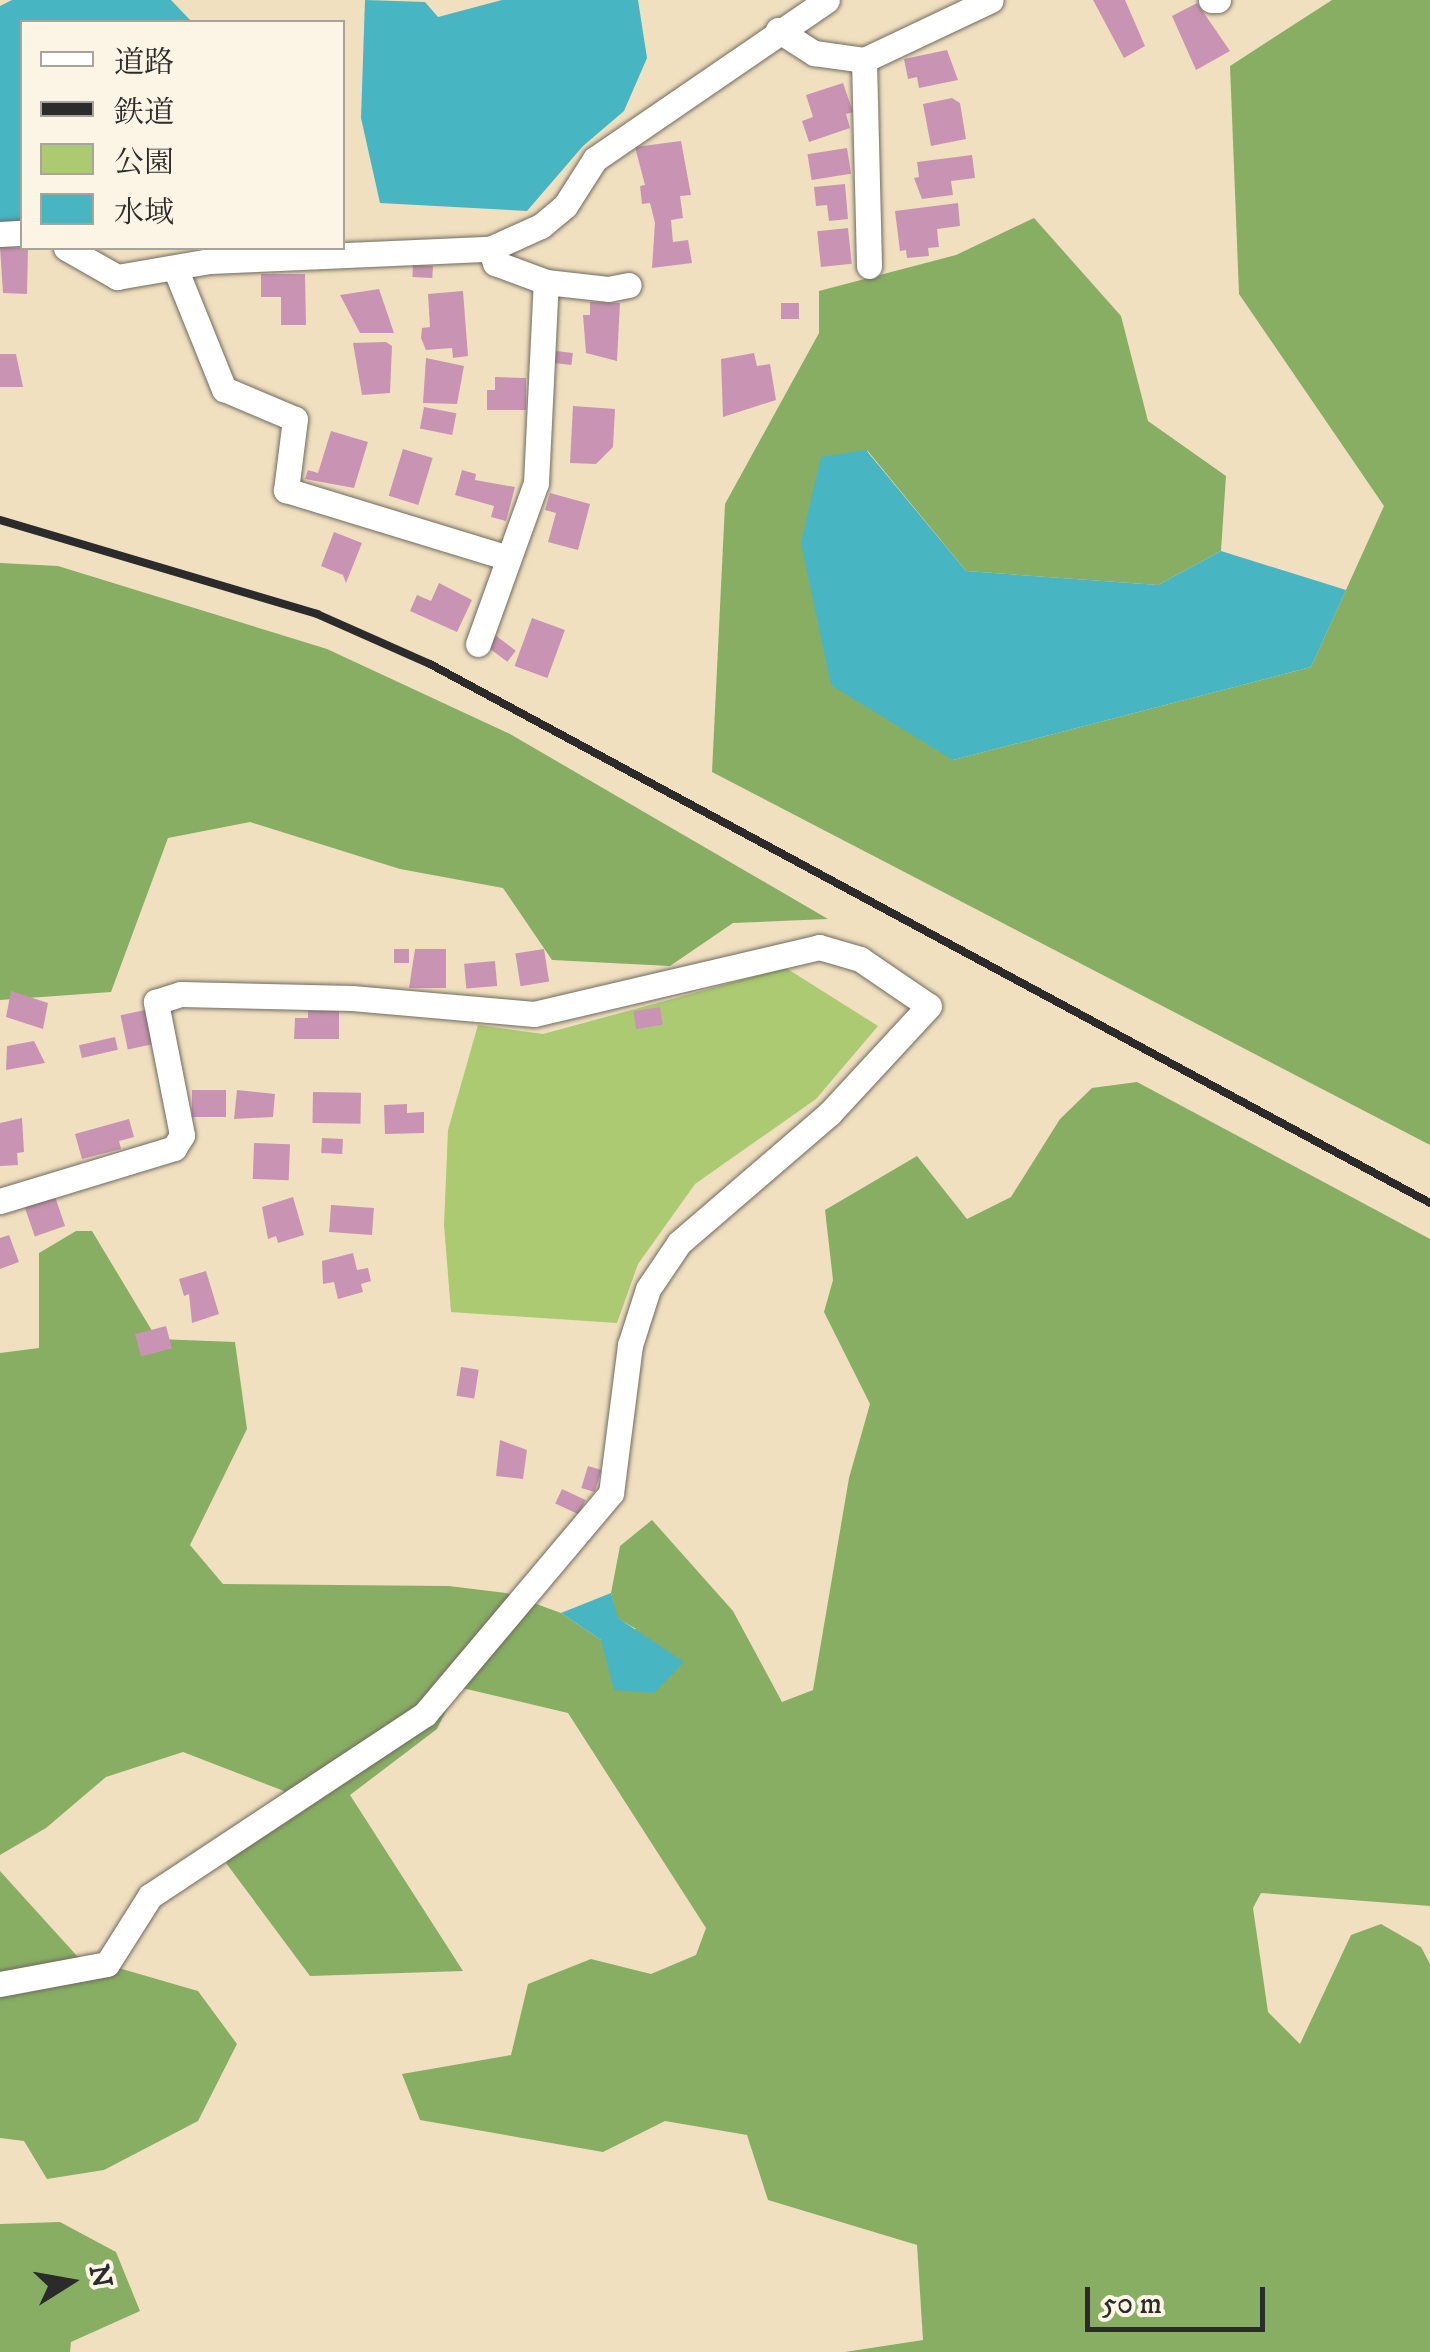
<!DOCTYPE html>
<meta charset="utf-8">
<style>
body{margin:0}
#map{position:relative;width:1430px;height:2352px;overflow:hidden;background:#f0e0c0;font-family:"IM FELL DW Pica","Noto Serif JP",serif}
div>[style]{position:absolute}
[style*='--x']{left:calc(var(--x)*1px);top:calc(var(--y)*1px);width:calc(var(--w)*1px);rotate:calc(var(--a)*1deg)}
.green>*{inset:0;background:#abca72}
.forest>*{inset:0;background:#88ae64}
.water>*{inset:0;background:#47b5c2}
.building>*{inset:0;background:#c994b3;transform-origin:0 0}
.roads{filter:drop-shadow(0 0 2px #706a5f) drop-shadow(0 0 2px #706a5f)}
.minor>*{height:25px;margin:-12.5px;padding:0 12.5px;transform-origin:12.5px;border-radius:12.5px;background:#fff}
.rail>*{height:8px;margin:-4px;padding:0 4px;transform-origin:4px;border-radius:4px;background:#2b2b2b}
span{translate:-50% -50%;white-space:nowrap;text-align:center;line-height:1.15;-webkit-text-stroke:10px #fcf5e5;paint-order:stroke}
.legend{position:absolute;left:20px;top:20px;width:325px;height:230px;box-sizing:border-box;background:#fcf5e5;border:2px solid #a8a49b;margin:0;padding:12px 18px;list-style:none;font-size:30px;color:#2b2b2b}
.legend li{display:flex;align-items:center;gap:20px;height:50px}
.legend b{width:50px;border:2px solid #a8a49b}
.north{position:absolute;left:20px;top:2232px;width:100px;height:100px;-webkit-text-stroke:8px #fcf5e5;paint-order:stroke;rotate:79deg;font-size:28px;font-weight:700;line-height:40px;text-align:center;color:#2b2b2b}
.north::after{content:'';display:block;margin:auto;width:35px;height:45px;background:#2b2b2b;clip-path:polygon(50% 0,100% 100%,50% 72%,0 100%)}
.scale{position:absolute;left:1085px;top:2287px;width:180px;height:45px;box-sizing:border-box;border:5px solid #2b2b2b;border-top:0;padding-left:12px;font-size:30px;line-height:35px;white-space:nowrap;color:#2b2b2b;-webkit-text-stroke:8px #fcf5e5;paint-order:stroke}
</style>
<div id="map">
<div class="green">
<i style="clip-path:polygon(786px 968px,878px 1026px,816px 1099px,695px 1184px,638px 1264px,617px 1323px,451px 1312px,444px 1225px,448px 1130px,478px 1025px,543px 1034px)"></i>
</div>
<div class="forest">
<i style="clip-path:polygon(1332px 0,1430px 0,1430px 1145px,712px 772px,725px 504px,819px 333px,819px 291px,956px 255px,1034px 218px,1121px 316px,1148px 421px,1226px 476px,1221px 551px,1158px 585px,966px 571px,867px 450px,953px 760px,1311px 667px,1384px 506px,1239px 294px,1230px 66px)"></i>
<i style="clip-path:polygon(0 563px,58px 566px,327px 649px,510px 734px,828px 919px,733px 923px,670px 966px,552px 960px,503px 888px,400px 869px,250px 822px,168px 838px,111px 992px,0 1000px)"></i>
<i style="clip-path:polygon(1137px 1082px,1430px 1239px,1430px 1906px,1261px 1893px,1253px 1908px,1268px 2012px,1300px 2044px,1351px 1935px,1381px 1924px,1421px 1947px,1430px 1964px,1430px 2352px,845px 2352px,923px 2340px,917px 2245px,768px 2200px,747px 2135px,665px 2121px,603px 2152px,420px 2120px,402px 2074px,511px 2055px,528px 1984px,591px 1959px,651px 1974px,696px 1955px,706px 1928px,568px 1713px,458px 1687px,437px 1729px,350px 1795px,463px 1971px,310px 1976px,226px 1863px,284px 1791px,183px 1752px,106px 1777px,46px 1828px,0 1855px,0 1353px,39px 1348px,39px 1253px,76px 1231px,92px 1231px,157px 1339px,235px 1342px,247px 1429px,190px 1545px,223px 1584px,449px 1586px,506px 1593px,561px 1613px,601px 1640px,636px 1629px,617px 1618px,611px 1593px,620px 1546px,652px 1520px,733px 1611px,782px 1702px,813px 1690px,849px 1478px,870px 1404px,824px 1312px,833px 1280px,825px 1210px,917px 1156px,967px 1219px,1011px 1197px,1060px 1119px,1092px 1088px)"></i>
<i style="clip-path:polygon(0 1871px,77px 1956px,198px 1991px,237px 2044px,198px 2121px,104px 2170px,47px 2179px,24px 2141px,0 2138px)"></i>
<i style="clip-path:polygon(60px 2222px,116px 2252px,140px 2311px,71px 2342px,70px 2352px,0 2352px,0 2224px)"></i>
</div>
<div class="water">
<i style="clip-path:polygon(12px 0,171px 0,192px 22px,22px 22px,22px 224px,0 224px,0 6px)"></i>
<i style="clip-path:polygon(365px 0,425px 2px,438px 17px,502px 0,638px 0,647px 58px,624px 111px,583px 146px,527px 211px,380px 203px,361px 118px)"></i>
<i style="clip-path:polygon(866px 450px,966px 571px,1158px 585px,1221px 551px,1346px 590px,1311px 667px,953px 760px,831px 685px,801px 543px,821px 457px)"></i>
<i style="clip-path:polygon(611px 1593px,618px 1618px,684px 1662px,654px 1693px,614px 1690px,601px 1640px,561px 1613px)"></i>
</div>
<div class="building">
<i style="clip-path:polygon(1093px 0,1125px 0,1145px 46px,1124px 58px)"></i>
<i style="clip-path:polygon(1197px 3px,1230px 51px,1196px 70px,1172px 16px)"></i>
<i style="clip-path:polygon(947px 50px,958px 80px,919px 88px,917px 77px,908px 79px,904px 59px)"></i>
<i style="clip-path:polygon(843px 83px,853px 112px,846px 114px,850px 128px,809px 142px,802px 121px,813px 117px,806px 95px)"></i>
<i style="clip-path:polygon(952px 98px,960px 103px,966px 139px,931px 146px,923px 104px)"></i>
<i style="clip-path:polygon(681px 141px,691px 195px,680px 196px,683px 218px,671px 220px,673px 242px,688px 240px,692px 263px,652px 268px,655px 223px,650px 203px,642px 204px,640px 186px,645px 185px,635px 147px)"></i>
<i style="left:847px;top:148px;width:26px;height:40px;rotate:81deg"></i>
<i style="clip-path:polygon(972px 155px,975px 178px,951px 181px,953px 195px,922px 199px,914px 178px,919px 177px,917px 162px)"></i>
<i style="clip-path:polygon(845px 184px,848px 219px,829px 221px,827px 205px,816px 206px,814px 187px)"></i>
<i style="clip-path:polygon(958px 203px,960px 226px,937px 229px,939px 247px,928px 248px,929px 256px,907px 258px,906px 250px,900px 251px,895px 211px)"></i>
<i style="left:848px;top:228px;width:36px;height:31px;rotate:84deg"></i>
<i style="clip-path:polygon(0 247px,28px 248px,27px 294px,3px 293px)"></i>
<i style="left:413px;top:265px;width:20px;height:12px;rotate:3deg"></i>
<i style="clip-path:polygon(261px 274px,305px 274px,306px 325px,281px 325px,281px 297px,261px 297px)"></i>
<i style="clip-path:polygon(379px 289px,394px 333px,360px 333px,340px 295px)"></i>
<i style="clip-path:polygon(463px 291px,468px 356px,453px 358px,452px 348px,426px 350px,421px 338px,422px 328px,430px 327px,428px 294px)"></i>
<i style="clip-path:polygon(590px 302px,620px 303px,617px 361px,586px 353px,583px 315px,590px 315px)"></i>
<i style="left:799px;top:303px;width:16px;height:18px;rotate:90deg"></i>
<i style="clip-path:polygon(386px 342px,392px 346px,390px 393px,362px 395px,353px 343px)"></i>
<i style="left:556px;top:351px;width:17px;height:12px;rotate:7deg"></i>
<i style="clip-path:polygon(754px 353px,757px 366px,770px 364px,776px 400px,723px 417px,721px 359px)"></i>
<i style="clip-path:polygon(0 354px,16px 354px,23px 387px,0 387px)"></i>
<i style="clip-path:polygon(426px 358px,464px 366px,457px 404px,423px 403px)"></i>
<i style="clip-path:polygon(495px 377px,526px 378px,526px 410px,487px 410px,487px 390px,495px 390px)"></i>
<i style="clip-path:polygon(573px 406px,615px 409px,613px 447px,596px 464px,570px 463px)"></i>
<i style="left:424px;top:407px;width:33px;height:22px;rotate:11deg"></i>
<i style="clip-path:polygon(331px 431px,368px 442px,354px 488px,305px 479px,308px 470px,318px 473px)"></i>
<i style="left:403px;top:449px;width:31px;height:49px;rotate:17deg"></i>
<i style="clip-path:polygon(462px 470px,476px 474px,475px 480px,515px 487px,506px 521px,491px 517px,494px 506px,455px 495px)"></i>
<i style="clip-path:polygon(550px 493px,590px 504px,578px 550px,548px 542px,556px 513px,545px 510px)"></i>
<i style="clip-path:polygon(334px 532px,362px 543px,346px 583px,343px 575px,321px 566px)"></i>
<i style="clip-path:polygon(439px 583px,472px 600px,457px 632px,410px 611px,417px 595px,431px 601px)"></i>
<i style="left:532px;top:618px;width:35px;height:51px;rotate:20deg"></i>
<i style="left:495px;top:635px;width:26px;height:14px;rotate:37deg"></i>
<i style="left:394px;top:949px;width:15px;height:14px"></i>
<i style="clip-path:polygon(415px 949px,446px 949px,446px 988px,409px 988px)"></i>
<i style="left:544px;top:949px;width:33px;height:29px;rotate:81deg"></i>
<i style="left:495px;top:961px;width:25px;height:31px;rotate:85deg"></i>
<i style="clip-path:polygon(11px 991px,48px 1003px,43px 1029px,6px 1017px)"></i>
<i style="left:660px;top:1007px;width:18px;height:27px;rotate:81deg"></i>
<i style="left:145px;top:1010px;width:35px;height:25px;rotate:78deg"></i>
<i style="clip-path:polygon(308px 1011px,339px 1011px,339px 1039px,294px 1039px,295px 1018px,308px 1018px)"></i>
<i style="left:115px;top:1037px;width:13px;height:37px;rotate:77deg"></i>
<i style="clip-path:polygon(34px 1041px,45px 1063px,6px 1070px,7px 1046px)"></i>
<i style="left:192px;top:1090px;width:34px;height:27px"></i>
<i style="clip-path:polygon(237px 1090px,275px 1094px,273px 1117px,234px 1119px)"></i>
<i style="left:313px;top:1092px;width:48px;height:31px;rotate:1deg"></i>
<i style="clip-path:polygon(407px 1104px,407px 1113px,424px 1112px,424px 1133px,385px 1134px,384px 1105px)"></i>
<i style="clip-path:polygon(22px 1118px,24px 1152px,17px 1153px,18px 1165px,0 1166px,0 1123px)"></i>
<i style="clip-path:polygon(129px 1119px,134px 1137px,119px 1141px,121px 1149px,82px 1159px,75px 1134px)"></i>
<i style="left:322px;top:1138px;width:21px;height:15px;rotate:3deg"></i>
<i style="left:254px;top:1143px;width:36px;height:36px;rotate:2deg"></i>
<i style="left:53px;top:1191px;width:37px;height:32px;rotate:71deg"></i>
<i style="clip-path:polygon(293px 1197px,304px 1235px,278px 1243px,276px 1236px,268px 1239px,262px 1207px)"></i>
<i style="left:331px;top:1205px;width:43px;height:27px;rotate:4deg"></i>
<i style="clip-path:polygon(9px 1235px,19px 1262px,0 1269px,0 1238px)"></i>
<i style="clip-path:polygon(353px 1253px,357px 1270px,368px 1268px,371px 1281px,361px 1284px,363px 1292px,338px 1299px,334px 1282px,323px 1284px,322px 1261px)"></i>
<i style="clip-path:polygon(206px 1271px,219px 1314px,192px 1323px,189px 1294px,184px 1296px,179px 1279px)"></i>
<i style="left:166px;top:1326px;width:23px;height:32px;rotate:75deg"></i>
<i style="left:461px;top:1367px;width:18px;height:29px;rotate:9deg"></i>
<i style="clip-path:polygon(500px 1440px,527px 1450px,523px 1479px,496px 1476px)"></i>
<i style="left:588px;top:1466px;width:14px;height:23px;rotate:17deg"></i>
<i style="left:562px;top:1489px;width:26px;height:16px;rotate:25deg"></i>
</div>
<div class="roads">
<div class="minor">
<i style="--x:1211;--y:0;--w:7;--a:0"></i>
<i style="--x:778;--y:30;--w:43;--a:32.6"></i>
<i style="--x:814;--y:53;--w:50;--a:8"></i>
<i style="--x:864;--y:60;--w:140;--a:-25.3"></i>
<i style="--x:864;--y:60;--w:206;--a:88.6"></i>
<i style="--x:0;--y:234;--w:22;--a:-3"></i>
<i style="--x:66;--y:248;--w:59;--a:29.6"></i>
<i style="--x:117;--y:277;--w:94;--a:-9.8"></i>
<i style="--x:210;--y:261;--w:280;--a:-2.5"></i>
<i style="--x:490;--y:249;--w:56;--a:-24.3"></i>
<i style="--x:541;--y:226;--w:31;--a:-40"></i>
<i style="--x:565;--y:206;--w:56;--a:-57.4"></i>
<i style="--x:595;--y:159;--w:281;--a:-34.4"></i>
<i style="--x:490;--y:249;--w:15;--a:70"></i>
<i style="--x:495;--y:263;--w:54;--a:20.4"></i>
<i style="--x:546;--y:282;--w:62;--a:6.4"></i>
<i style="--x:608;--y:289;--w:21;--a:-11"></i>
<i style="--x:175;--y:268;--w:131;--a:68"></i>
<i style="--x:224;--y:389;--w:77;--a:22.9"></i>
<i style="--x:295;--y:419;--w:72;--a:97.2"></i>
<i style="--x:286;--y:490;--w:229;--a:17"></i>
<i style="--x:478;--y:644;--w:171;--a:-70.2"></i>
<i style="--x:536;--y:483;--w:201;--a:-87.2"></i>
<i style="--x:0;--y:1201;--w:182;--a:-16.9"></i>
<i style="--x:174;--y:1148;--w:15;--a:-58"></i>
<i style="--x:182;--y:1135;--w:136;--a:-101.1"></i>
<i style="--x:156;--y:1002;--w:26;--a:-18"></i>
<i style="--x:181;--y:994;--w:171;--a:1.3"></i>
<i style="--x:352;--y:998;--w:183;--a:5"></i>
<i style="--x:534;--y:1014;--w:293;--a:-13.2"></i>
<i style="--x:819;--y:947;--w:43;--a:16.3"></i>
<i style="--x:860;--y:959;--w:83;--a:34.3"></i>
<i style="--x:929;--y:1006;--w:146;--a:132.8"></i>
<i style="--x:830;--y:1113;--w:199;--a:139.3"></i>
<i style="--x:679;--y:1243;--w:55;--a:124"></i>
<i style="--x:648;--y:1289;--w:59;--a:107.8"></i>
<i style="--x:630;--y:1345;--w:149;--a:97.3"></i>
<i style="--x:611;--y:1493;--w:289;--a:130.1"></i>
<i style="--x:425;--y:1714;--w:330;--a:146.5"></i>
<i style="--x:150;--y:1896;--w:80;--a:122.3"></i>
<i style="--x:107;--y:1964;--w:109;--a:169.4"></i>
</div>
</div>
<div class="rail">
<i style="--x:0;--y:520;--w:331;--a:16.5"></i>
<i style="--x:317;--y:614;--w:124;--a:23.9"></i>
<i style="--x:430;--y:664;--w:1136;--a:28.32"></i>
</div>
<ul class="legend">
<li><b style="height:12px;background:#fff"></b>道路</li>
<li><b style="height:12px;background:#2b2b2b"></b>鉄道</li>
<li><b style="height:28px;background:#abca72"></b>公園</li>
<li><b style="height:28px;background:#47b5c2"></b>水域</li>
</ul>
<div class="north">N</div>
<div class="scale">50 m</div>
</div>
